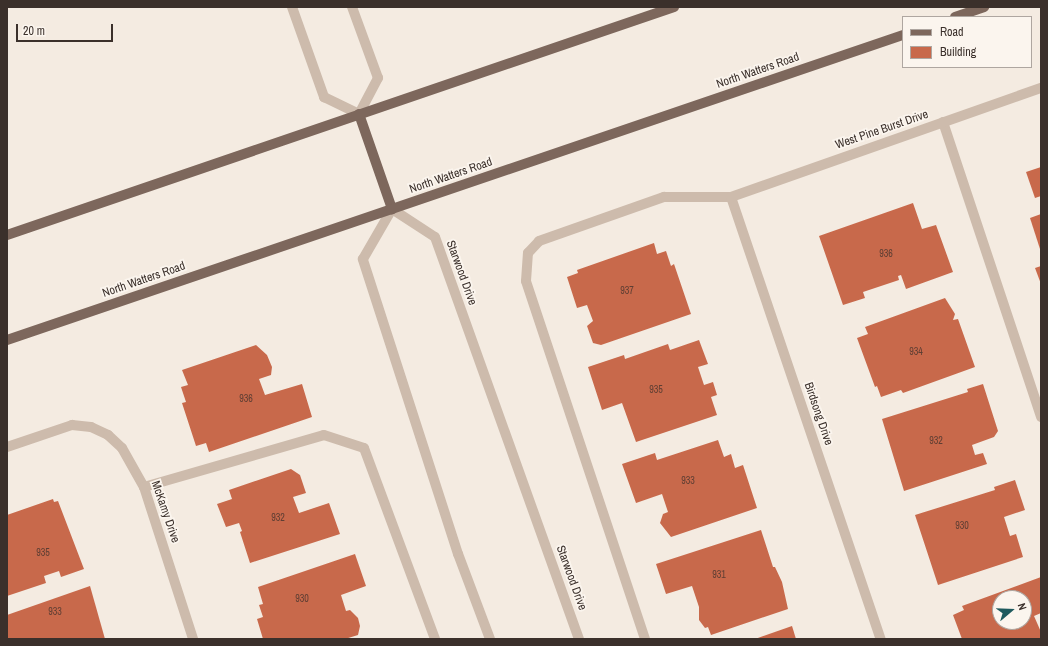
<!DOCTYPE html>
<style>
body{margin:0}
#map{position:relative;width:1048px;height:646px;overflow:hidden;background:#f4ebe1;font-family:"Archivo Narrow",sans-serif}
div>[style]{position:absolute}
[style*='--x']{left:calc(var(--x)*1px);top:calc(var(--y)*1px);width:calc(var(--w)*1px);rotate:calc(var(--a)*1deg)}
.building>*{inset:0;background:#c8694b}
.minor>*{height:10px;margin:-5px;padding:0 5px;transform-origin:5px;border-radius:5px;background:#cdbbac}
.major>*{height:10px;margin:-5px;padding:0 5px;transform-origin:5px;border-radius:5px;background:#7d675c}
span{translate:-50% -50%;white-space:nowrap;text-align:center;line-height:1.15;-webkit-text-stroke:3.5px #fbf5ee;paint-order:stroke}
.number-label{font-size:10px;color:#5e3e33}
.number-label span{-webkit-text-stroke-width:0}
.street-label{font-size:12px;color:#3b302b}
.frame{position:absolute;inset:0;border:8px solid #3b302b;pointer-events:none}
.legend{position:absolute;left:902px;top:16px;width:130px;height:52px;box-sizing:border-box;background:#fbf5ee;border:1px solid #aea6a0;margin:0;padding:5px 7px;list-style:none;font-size:12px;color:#3b302b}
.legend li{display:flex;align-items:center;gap:8px;height:20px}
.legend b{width:20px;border:1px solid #aea6a0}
.north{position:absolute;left:992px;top:590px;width:40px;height:40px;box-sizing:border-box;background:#fbf5ee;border:1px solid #aea6a0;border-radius:50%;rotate:71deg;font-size:11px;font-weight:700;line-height:16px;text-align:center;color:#3b302b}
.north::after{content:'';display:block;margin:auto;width:14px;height:18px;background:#1f5a5e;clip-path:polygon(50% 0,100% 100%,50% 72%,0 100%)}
.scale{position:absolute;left:16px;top:24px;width:97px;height:18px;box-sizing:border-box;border:2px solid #3b302b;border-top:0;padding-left:5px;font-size:12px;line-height:14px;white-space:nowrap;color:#3b302b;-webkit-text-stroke:3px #fbf5ee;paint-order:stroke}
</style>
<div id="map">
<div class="building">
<i style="clip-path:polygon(1041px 167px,1041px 196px,1035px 198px,1026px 172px)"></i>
<i style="clip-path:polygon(913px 203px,922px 229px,936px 225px,953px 272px,906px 289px,901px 275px,898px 276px,899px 280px,863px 292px,865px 298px,843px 305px,819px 236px)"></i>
<i style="clip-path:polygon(1041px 214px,1041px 249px,1040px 249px,1030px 218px)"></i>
<i style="clip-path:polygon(654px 243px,657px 254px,666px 251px,671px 266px,674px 264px,691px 314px,601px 345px,593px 343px,587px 326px,593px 321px,587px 305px,577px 308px,567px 277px,578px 273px,577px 270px)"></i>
<i style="clip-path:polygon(1041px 266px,1041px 284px,1035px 268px)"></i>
<i style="clip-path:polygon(945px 298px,955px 314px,953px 320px,958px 319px,975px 367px,903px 393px,901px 390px,881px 397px,877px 386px,875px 387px,857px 338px,868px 334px,865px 327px)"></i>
<i style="clip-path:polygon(699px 340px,708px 364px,698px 367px,704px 385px,713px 382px,717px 395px,711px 397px,717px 415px,636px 442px,622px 403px,602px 410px,588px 367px,624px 355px,625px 359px,668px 344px,670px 350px)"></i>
<i style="clip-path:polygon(256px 345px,267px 355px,272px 367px,271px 375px,259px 379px,265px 395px,302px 384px,312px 417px,209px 452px,206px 443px,196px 446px,182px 403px,186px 402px,181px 387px,188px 385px,182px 370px)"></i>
<i style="clip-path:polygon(983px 384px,998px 431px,994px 437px,972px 445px,975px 455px,983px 453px,987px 464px,904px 491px,882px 419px,968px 392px,967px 389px)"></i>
<i style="clip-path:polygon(718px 440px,724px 457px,731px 454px,735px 468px,743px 465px,757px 508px,671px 537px,660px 523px,663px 514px,668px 512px,662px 494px,636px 503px,622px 464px,655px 453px,657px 460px)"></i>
<i style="clip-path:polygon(291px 469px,300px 475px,306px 493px,293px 497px,299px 513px,329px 503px,340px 534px,250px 563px,240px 532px,242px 531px,239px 523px,226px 527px,217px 504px,232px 499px,229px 490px)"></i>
<i style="clip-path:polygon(1015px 480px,1025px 510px,1004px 517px,1010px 536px,1016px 534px,1023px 557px,938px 585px,915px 515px,995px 490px,994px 487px)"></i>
<i style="clip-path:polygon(53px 499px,54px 502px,58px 501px,84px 569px,61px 577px,59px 571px,44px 576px,46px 583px,7px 596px,7px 515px)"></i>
<i style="clip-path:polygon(761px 530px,773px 567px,775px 567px,782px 582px,788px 609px,711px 635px,708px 627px,705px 628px,699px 620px,699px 607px,692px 586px,666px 594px,656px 564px)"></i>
<i style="clip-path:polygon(355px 554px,366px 586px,341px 595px,346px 611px,350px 610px,358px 618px,360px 626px,358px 635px,345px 639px,263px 639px,257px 619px,263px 617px,259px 605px,263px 604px,258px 587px)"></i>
<i style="clip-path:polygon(evenodd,1041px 577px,1041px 613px,1034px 616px,1041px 632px,1041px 639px,962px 639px,953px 615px,964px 610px,962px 606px,1041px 577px,1000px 598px,1024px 598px,1024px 622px,1000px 622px,1000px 598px)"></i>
<i style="clip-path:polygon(90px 586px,105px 639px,7px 639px,7px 615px)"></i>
<i style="clip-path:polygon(792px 626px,796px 639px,755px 639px)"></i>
</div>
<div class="minor">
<i style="--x:292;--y:7;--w:96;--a:70.4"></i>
<i style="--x:324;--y:97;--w:39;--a:26"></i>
<i style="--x:359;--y:114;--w:41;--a:-62.2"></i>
<i style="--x:378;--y:78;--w:76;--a:-110.1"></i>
<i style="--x:943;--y:122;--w:311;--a:71.6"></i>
<i style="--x:731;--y:197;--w:467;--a:71.3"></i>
<i style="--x:7;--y:447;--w:69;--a:-18.7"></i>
<i style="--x:72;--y:425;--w:19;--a:6"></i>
<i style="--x:91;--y:427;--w:19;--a:25"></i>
<i style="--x:108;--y:435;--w:19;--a:43"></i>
<i style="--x:122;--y:448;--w:45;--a:60.6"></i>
<i style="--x:144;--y:487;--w:160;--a:72.1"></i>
<i style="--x:144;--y:487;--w:187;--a:-16.1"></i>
<i style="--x:324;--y:435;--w:42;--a:18"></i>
<i style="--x:364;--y:448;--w:204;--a:69.6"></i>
<i style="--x:490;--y:639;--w:91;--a:-110.6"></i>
<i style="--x:458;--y:554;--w:310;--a:-107.9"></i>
<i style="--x:363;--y:259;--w:58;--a:-59.9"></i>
<i style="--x:392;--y:209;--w:51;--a:33.1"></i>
<i style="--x:435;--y:237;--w:427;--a:70.3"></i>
<i style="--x:645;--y:639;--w:377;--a:-108.4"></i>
<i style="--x:526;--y:281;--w:28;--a:-86"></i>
<i style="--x:528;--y:253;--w:16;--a:-47"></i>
<i style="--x:539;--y:241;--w:133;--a:-19.4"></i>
<i style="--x:664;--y:197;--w:67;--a:0"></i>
<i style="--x:731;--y:197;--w:329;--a:-19.4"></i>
</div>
<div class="major">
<i style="--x:955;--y:17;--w:31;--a:-19"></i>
<i style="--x:359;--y:114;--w:101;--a:70.8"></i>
<i style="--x:7;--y:235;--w:705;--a:-18.87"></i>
<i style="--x:7;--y:340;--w:946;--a:-18.8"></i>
</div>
<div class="number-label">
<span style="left:886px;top:254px">936</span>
<span style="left:627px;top:291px">937</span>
<span style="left:916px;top:352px">934</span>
<span style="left:656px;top:390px">935</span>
<span style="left:246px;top:399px">936</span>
<span style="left:936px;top:441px">932</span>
<span style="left:688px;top:481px">933</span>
<span style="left:278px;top:518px">932</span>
<span style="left:962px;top:526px">930</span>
<span style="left:43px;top:553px">935</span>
<span style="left:719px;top:575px">931</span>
<span style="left:302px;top:599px">930</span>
<span style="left:55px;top:612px">933</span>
</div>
<div class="street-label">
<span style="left:758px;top:71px;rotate:-19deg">North Watters Road</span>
<span style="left:882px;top:130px;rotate:-19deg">West Pine Burst Drive</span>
<span style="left:451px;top:176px;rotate:-19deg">North Watters Road</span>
<span style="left:461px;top:273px;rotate:70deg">Starwood Drive</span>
<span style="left:144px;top:280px;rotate:-19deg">North Watters Road</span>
<span style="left:818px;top:414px;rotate:71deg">Birdsong Drive</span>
<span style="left:165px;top:512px;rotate:71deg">McKamy Drive</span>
<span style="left:571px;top:578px;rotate:70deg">Starwood Drive</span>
</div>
<div class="frame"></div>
<ul class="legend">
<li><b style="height:5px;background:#7d675c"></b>Road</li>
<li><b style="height:11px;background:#c8694b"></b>Building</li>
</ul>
<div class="north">N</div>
<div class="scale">20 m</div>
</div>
